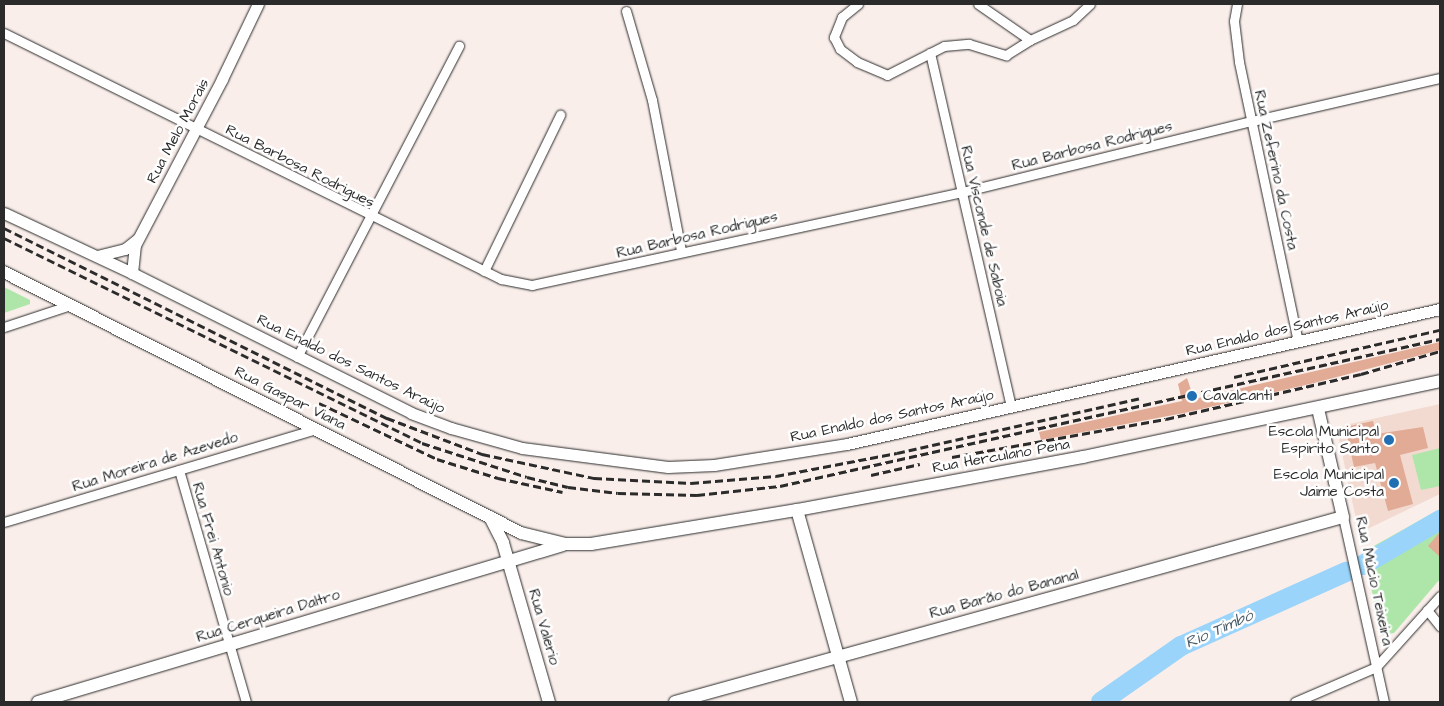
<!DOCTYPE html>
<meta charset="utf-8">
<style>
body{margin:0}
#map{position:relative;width:1444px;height:706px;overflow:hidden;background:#f9eeea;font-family:"Architects Daughter",sans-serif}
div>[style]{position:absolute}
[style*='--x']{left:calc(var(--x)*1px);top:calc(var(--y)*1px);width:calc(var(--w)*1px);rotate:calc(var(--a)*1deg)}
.built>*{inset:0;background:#f2dad1}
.green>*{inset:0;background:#aee6a9}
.river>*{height:20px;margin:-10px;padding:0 10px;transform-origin:10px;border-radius:10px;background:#9ad4fa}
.building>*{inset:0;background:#e1ab96}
.roads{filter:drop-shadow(0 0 1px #2b2b2b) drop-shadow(0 0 1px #2b2b2b)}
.minor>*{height:9px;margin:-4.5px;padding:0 4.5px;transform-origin:4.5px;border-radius:4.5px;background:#fff}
.tertiary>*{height:11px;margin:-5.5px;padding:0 5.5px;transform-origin:5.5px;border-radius:5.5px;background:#fff}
.secondary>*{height:12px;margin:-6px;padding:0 6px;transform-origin:6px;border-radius:6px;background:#fff}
.rail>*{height:3px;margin-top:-1.5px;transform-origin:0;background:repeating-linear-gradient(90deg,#2b2b2b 0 8px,transparent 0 12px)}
.dots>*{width:14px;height:14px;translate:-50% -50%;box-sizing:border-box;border:2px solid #fff;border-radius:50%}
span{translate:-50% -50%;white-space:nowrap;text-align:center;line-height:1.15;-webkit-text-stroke:5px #fff;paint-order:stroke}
.street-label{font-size:15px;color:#2b2b2b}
.poi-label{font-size:15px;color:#2b2b2b}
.left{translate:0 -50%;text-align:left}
.right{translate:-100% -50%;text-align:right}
.water-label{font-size:16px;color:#4c5e69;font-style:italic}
.frame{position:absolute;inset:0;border:5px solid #2b2b2b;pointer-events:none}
</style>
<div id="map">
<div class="built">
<i style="clip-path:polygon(1440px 404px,1440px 494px,1359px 533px,1337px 430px,1345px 425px)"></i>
</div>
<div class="green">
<i style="clip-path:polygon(4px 287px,30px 300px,30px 304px,4px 313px)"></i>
<i style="clip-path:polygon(1440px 448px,1440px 486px,1421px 490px,1412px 455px)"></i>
<i style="clip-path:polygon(1440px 509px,1440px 579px,1394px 633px,1382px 635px,1363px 552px)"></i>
</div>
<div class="river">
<i style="--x:1363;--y:565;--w:89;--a:-30.3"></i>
<i style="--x:1101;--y:702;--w:98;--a:-35"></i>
<i style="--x:1181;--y:646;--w:181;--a:-24.2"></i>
</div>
<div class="building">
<i style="clip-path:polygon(1440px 342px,1440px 350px,1314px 383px,1184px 413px,1041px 440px,1039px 432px,1182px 401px,1178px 384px,1187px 378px,1194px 399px)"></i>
<i style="clip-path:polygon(1373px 421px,1376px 434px,1423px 427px,1428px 448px,1400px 455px,1413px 504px,1388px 511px,1375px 463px,1354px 467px,1345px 427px)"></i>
<i style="clip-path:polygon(1440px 532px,1440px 557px,1428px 546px)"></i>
</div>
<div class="roads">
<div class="minor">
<i style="--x:858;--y:4;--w:21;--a:141"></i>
<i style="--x:842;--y:17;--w:22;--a:112"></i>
<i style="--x:834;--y:37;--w:13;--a:63"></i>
<i style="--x:840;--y:49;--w:21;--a:37"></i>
<i style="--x:857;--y:62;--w:33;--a:23"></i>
<i style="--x:887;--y:75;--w:64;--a:-27"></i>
<i style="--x:944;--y:46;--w:25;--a:-5"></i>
<i style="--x:969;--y:44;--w:39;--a:17"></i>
<i style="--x:1006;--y:55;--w:28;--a:-32"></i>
<i style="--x:1030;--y:40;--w:63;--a:-145.3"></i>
<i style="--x:1237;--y:4;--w:17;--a:100"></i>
<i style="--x:1234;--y:21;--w:41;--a:83"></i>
<i style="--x:1239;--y:62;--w:285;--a:78.1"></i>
<i style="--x:626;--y:11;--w:93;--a:73.7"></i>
<i style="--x:652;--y:100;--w:154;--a:79.1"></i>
<i style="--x:4;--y:33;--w:555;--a:26.33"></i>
<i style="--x:501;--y:279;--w:32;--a:11"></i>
<i style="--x:532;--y:285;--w:440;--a:-12.2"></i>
<i style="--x:962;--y:192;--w:299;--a:-13.8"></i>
<i style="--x:1252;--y:121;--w:193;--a:-12.9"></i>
<i style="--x:1030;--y:40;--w:47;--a:-24.9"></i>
<i style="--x:1073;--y:20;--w:23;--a:-43"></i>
<i style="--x:930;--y:53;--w:363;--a:77.1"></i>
<i style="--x:484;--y:271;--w:174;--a:-64"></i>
<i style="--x:4;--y:327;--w:70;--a:-18.4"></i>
<i style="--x:297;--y:357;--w:351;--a:-62.5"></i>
<i style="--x:179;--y:470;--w:241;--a:73.9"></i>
<i style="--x:1343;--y:517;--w:189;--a:77.5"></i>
<i style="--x:4;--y:522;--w:325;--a:-16.6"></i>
<i style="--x:1427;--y:610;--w:21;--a:51"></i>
<i style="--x:1295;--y:702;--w:88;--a:-23.4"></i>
<i style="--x:1376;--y:667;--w:96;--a:-48"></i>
</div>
<div class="tertiary">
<i style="--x:4;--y:213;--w:141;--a:25.1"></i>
<i style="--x:132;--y:273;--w:312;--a:26.6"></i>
<i style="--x:411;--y:413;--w:43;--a:20.6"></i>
<i style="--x:451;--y:428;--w:74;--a:15.7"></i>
<i style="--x:522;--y:448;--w:147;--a:7.4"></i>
<i style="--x:668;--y:467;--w:46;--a:-2.5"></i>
<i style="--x:714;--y:465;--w:135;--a:-9"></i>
<i style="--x:847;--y:444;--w:608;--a:-12.83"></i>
<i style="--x:97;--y:256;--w:29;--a:-14"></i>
<i style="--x:125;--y:249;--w:16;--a:-38"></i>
<i style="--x:132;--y:273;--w:28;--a:-84"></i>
<i style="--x:135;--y:245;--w:187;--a:-62.3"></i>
<i style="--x:222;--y:79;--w:83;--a:-64.4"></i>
</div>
<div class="secondary">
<i style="--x:4;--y:272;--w:579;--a:26.79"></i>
<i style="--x:521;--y:533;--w:45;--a:14"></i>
<i style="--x:565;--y:544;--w:26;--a:0"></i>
<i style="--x:591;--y:544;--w:209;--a:-9.4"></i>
<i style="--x:797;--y:510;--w:291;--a:-10.5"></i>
<i style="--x:1083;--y:457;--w:365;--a:-12"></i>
<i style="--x:797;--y:510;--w:199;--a:74.3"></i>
<i style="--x:490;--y:517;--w:29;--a:63"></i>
<i style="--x:503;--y:543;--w:166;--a:73.9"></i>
<i style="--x:38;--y:702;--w:548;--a:-16.65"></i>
<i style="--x:675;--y:702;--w:693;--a:-15.48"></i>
<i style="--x:1343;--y:517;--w:111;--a:-103"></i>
</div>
</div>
<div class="rail">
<i style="--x:4;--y:228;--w:428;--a:26.4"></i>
<i style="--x:387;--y:418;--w:102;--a:20.8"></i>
<i style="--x:482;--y:454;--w:115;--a:12.1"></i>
<i style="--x:594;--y:478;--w:97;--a:3"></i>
<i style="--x:691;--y:483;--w:85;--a:-4.7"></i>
<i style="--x:776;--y:476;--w:123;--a:-10.8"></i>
<i style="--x:897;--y:453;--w:250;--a:-12.7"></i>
<i style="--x:4;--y:238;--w:466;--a:26.1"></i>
<i style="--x:422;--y:443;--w:110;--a:17.9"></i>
<i style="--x:527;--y:477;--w:42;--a:13.7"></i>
<i style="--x:568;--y:487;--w:50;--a:6.8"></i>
<i style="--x:618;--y:493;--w:79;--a:1.5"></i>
<i style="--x:697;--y:495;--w:83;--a:-6.2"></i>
<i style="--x:780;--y:486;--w:676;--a:-12.56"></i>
<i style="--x:1234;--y:377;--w:211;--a:-12.9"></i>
<i style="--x:319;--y:403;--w:131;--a:25.4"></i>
<i style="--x:437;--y:459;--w:64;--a:17.3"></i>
<i style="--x:498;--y:478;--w:66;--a:12.3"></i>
<i style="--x:952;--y:457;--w:217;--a:-10.1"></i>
<i style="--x:1166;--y:419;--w:200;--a:-13"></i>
<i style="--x:1361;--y:374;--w:82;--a:-16.2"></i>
<i style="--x:871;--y:475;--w:50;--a:-12.7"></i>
</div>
<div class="dots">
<i style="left:1192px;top:396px;background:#1f6fb2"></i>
<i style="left:1389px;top:440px;background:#1f6fb2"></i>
<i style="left:1394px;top:483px;background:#1f6fb2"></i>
</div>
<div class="street-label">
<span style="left:178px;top:131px;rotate:-62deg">Rua Melo Morais</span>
<span style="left:1092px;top:146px;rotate:-14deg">Rua Barbosa Rodrigues</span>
<span style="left:300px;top:166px;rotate:27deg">Rua Barbosa Rodrigues</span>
<span style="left:1276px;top:170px;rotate:78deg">Rua Zeferino da Costa</span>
<span style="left:984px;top:226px;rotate:77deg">Rua Visconde de Saboia</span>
<span style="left:697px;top:235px;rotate:-13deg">Rua Barbosa Rodrigues</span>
<span style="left:1287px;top:328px;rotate:-13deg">Rua Enaldo dos Santos Araújo</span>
<span style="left:351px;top:364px;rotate:26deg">Rua Enaldo dos Santos Araújo</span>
<span style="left:290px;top:398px;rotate:27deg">Rua Gaspar Viana</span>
<span style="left:892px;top:416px;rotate:-12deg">Rua Enaldo dos Santos Araújo</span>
<span style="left:1001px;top:456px;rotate:-10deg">Rua Herculano Pena</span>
<span style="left:155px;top:462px;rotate:-17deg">Rua Moreira de Azevedo</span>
<span style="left:213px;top:539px;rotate:74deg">Rua Frei Antonio</span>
<span style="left:1374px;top:581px;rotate:78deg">Rua Múcio Teixeira</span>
<span style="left:1004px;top:594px;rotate:-15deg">Rua Barão do Bananal</span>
<span style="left:268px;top:616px;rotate:-17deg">Rua Cerqueira Daltro</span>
<span style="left:544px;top:627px;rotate:74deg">Rua Valerio</span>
</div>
<div class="poi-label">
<span class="left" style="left:1203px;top:396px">Cavalcanti</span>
<span class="right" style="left:1379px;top:440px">Escola Municipal<br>Espirito Santo</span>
<span class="right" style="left:1384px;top:483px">Escola Municipal<br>Jaime Costa</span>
</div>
<div class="water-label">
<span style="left:1219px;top:629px;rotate:-24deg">Rio Timbó</span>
</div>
<div class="frame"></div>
</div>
